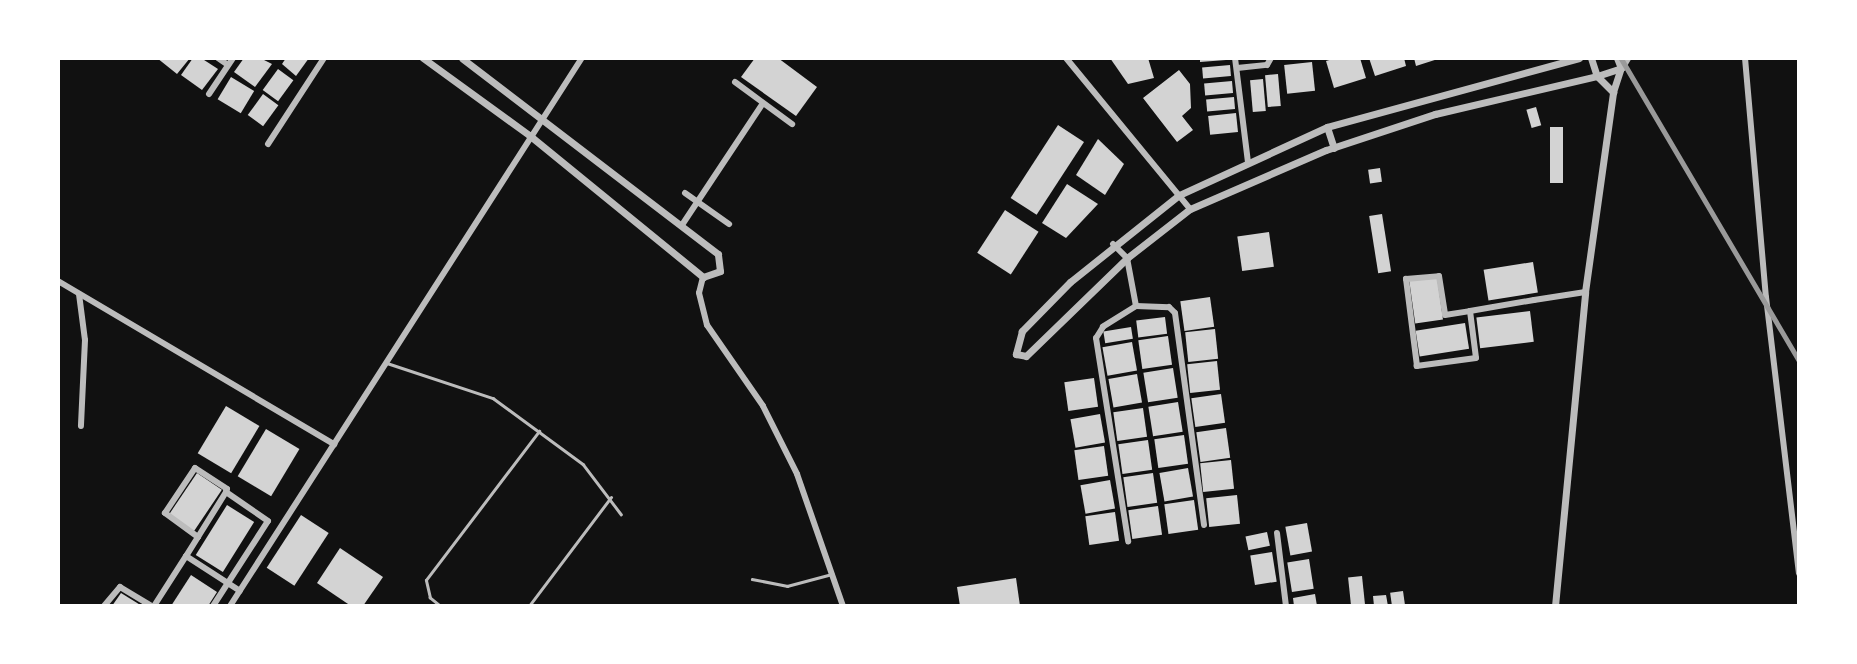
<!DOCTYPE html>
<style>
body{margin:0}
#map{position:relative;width:1857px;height:664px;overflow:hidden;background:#111;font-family:"IBM Plex Sans",sans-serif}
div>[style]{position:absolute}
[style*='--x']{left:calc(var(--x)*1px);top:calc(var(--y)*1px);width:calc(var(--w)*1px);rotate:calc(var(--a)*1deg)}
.building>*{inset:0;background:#d3d3d3;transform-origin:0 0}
.service>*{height:2.5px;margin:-1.25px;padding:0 1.25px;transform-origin:1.25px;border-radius:1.25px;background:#bcbcbc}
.minor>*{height:6px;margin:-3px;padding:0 3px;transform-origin:3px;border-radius:3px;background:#bcbcbc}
.tertiary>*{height:7px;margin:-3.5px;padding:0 3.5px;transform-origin:3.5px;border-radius:3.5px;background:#bcbcbc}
.rail>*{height:4.5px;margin:-2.25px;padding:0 2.25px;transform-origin:2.25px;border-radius:2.25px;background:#9a9a9a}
span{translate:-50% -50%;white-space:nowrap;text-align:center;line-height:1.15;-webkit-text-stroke:7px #fff;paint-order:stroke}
.frame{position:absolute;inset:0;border:60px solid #fff;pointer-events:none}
</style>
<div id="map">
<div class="building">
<i style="clip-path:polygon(157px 58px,190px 58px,177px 74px)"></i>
<i style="clip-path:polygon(193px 58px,201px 58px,218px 69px,202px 90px,181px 75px)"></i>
<i style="clip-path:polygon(244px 58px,260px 58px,272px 64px,255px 87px,234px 72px)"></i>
<i style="clip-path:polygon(286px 58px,309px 58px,296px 76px,282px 64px)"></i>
<i style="clip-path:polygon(755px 58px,778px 58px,817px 87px,796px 116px,741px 77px)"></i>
<i style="clip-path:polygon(1110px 58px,1148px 58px,1154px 78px,1128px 84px)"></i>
<i style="clip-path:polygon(1200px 58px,1226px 58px,1226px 60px,1200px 62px)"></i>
<i style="clip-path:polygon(1336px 58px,1360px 58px,1366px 78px,1334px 88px,1326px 61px)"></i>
<i style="clip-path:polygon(1369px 58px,1404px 58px,1406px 66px,1375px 76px)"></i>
<i style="clip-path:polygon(1414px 58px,1441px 58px,1416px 66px)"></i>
<i style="left:1312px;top:62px;width:29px;height:28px;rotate:84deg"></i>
<i style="left:1230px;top:65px;width:11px;height:28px;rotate:85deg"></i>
<i style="left:278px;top:69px;width:19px;height:26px;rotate:36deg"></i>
<i style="clip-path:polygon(1179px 70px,1190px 84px,1191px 108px,1182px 116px,1193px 130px,1177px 142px,1143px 98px)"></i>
<i style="left:1278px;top:74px;width:32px;height:13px;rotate:85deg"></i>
<i style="left:231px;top:77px;width:27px;height:26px;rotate:31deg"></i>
<i style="left:1263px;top:79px;width:32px;height:13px;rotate:85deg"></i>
<i style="left:1232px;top:81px;width:12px;height:28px;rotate:85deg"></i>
<i style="left:263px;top:94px;width:19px;height:26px;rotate:36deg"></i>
<i style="left:1234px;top:97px;width:12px;height:28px;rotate:85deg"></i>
<i style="left:1536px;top:107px;width:19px;height:10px;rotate:74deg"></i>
<i style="left:1236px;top:113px;width:19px;height:28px;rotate:84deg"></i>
<i style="left:1058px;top:125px;width:31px;height:87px;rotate:33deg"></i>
<i style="left:1550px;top:127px;width:13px;height:56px"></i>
<i style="clip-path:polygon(1098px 139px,1124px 164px,1105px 195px,1076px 175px)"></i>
<i style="left:1380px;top:168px;width:14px;height:12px;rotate:82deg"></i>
<i style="clip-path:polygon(1067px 184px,1098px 204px,1066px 238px,1042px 223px)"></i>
<i style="left:1005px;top:210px;width:40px;height:51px;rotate:33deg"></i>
<i style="left:1382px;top:214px;width:58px;height:13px;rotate:81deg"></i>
<i style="left:1269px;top:232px;width:35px;height:32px;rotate:82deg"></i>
<i style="left:1533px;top:262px;width:31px;height:50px;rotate:81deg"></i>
<i style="left:1437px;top:277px;width:43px;height:28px;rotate:82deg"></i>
<i style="left:1210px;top:297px;width:30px;height:30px;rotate:82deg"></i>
<i style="left:1530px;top:311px;width:31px;height:54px;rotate:83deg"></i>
<i style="left:1165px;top:317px;width:17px;height:29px;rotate:83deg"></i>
<i style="left:1465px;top:323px;width:26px;height:50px;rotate:81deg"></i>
<i style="left:1131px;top:327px;width:12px;height:28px;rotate:81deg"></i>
<i style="left:1215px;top:329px;width:30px;height:30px;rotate:84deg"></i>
<i style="left:1168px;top:336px;width:29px;height:30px;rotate:82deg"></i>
<i style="left:1132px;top:342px;width:29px;height:30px;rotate:80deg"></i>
<i style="left:1217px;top:361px;width:29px;height:30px;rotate:84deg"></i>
<i style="left:1173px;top:368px;width:30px;height:30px;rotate:81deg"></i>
<i style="left:1137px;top:374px;width:29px;height:29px;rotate:80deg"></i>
<i style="left:1094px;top:378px;width:29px;height:30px;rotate:82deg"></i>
<i style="left:1221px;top:394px;width:29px;height:30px;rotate:82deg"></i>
<i style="left:1178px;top:402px;width:30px;height:30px;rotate:81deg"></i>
<i style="left:226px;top:406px;width:39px;height:55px;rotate:31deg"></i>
<i style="left:1143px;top:408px;width:29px;height:30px;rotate:82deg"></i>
<i style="left:1100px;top:414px;width:29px;height:30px;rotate:80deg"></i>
<i style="left:1226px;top:428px;width:30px;height:30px;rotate:82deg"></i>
<i style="left:266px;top:429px;width:39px;height:55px;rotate:31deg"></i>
<i style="left:1184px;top:435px;width:29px;height:30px;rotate:82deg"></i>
<i style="left:1148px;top:440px;width:30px;height:30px;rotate:82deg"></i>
<i style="left:1104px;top:446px;width:30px;height:30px;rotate:82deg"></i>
<i style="left:1231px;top:460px;width:29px;height:31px;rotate:84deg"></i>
<i style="left:1188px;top:468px;width:29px;height:29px;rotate:80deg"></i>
<i style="left:197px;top:473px;width:30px;height:50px;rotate:34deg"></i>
<i style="left:1153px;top:473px;width:30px;height:30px;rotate:82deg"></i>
<i style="left:1110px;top:480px;width:29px;height:30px;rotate:80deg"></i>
<i style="left:1237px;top:495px;width:29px;height:31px;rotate:84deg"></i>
<i style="left:1194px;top:500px;width:30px;height:30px;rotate:82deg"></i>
<i style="left:227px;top:505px;width:32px;height:59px;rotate:32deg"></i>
<i style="left:1158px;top:506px;width:29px;height:30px;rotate:82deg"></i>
<i style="left:1115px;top:512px;width:29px;height:30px;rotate:82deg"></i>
<i style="left:301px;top:515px;width:33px;height:63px;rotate:33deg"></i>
<i style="left:1307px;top:523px;width:29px;height:22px;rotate:80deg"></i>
<i style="left:1267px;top:532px;width:14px;height:22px;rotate:78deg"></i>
<i style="clip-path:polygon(340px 548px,383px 577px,363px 606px,351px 606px,317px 583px)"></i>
<i style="left:1272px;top:552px;width:30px;height:22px;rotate:81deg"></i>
<i style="left:1309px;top:559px;width:30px;height:22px;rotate:81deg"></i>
<i style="clip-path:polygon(191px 575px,217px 592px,208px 606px,171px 606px)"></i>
<i style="left:1362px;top:576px;width:30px;height:14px;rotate:84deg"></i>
<i style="clip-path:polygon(1016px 578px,1020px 606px,960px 606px,957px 587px)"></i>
<i style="left:1403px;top:591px;width:15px;height:13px;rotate:82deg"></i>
<i style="clip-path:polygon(121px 593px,142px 606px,112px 606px)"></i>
<i style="clip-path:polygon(1315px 594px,1317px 606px,1294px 606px,1293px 598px)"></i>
<i style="clip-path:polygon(1386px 595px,1388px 606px,1374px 606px,1373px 596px)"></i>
</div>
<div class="service">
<i style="--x:387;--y:363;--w:112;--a:18.3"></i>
<i style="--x:493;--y:398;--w:112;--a:36.3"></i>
<i style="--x:583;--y:464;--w:63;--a:52.8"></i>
<i style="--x:752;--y:579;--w:36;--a:11"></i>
<i style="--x:787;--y:586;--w:47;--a:-14.9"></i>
<i style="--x:440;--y:606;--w:13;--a:-141"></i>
<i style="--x:430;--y:598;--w:18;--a:-103"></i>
<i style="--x:426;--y:580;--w:187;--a:-52.8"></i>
<i style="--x:529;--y:606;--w:136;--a:-53"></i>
</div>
<div class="minor">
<i style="--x:218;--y:58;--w:12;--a:35"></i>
<i style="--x:1066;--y:58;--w:195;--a:50.6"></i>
<i style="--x:1235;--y:58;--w:105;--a:82.9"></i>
<i style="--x:1745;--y:58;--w:240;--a:85"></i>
<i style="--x:1766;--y:297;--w:278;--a:83.2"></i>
<i style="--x:1237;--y:68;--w:30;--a:-6"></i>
<i style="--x:1267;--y:65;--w:8;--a:-60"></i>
<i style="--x:735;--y:82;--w:71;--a:36.4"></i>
<i style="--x:209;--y:94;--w:43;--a:-56.3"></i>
<i style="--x:268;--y:144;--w:103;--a:-56.9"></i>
<i style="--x:685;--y:193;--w:54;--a:35.2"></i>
<i style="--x:682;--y:225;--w:146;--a:-56.4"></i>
<i style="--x:1113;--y:244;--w:20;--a:45"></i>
<i style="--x:1127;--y:258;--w:49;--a:79.4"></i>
<i style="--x:1136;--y:306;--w:39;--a:148"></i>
<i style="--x:1103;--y:327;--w:13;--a:122"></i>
<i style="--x:1096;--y:338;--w:206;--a:81"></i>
<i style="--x:703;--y:277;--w:16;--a:104"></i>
<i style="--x:699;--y:293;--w:33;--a:76"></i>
<i style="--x:707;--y:325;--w:98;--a:55.3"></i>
<i style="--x:763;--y:406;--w:76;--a:63.4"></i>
<i style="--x:797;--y:474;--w:140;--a:70.8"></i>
<i style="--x:58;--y:281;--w:321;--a:30.6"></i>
<i style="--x:334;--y:444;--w:459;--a:-57.3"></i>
<i style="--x:79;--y:294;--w:46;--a:82.6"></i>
<i style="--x:85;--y:340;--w:86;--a:92.7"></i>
<i style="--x:1136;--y:306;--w:33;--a:2"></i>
<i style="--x:1169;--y:307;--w:8;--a:45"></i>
<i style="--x:1175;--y:313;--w:214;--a:82.2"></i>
<i style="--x:1470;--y:311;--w:47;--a:82.7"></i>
<i style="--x:1476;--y:358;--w:60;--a:172.3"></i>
<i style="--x:1417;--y:366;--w:88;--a:-97.2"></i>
<i style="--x:1406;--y:279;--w:33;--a:-5"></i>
<i style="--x:1439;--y:276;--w:39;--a:81"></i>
<i style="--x:1445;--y:315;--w:25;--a:-9"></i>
<i style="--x:1470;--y:311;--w:65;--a:-9.8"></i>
<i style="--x:1534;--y:300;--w:52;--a:-8.9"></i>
<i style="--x:1277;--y:533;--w:74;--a:83"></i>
<i style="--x:198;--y:537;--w:41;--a:-144"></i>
<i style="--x:165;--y:513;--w:54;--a:-56.3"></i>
<i style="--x:195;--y:468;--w:38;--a:33"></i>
<i style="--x:227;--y:489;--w:3;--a:108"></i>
<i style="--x:226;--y:492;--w:53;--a:121.9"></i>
<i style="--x:198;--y:537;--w:22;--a:122"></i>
<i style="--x:186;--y:556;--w:64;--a:32.9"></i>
<i style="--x:104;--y:606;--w:25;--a:-50"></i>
<i style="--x:120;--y:587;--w:37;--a:31"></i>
<i style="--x:154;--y:606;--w:59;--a:-57.4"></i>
<i style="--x:213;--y:606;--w:101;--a:-57.1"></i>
<i style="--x:268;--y:521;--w:51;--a:-145.4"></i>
<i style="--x:230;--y:606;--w:193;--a:-57.3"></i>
</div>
<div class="tertiary">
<i style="--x:423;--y:58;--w:131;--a:36"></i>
<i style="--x:529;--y:135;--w:225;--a:39.2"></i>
<i style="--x:703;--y:277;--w:18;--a:-19"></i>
<i style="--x:720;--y:271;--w:17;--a:-97"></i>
<i style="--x:718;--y:254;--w:322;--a:-142.6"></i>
<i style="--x:1579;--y:58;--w:261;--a:164.7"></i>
<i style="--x:1327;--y:127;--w:163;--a:155.3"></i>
<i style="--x:1179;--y:195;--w:139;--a:141.4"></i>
<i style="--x:1070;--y:282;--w:69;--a:134.4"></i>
<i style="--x:1022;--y:331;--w:24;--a:105"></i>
<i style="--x:1016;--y:354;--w:10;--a:11"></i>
<i style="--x:1026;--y:356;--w:141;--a:-44.1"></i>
<i style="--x:1127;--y:258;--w:80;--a:-37.9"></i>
<i style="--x:1190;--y:209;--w:148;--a:-23.5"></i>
<i style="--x:1326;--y:150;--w:115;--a:-18.3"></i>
<i style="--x:1435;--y:114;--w:166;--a:-13.2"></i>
<i style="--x:1597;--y:76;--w:25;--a:-18"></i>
<i style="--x:1621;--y:68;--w:12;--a:-59"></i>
<i style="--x:1591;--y:58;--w:19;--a:72"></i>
<i style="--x:1597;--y:76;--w:23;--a:45"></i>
<i style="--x:1327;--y:127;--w:22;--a:72"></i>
<i style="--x:1555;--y:606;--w:315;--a:-84.5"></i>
<i style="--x:1585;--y:292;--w:202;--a:-82"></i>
<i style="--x:1613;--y:92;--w:25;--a:-72"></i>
<i style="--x:1621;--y:68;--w:11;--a:-112"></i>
</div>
<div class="rail">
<i style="--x:1621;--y:58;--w:351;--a:59.5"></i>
</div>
<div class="frame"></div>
</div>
